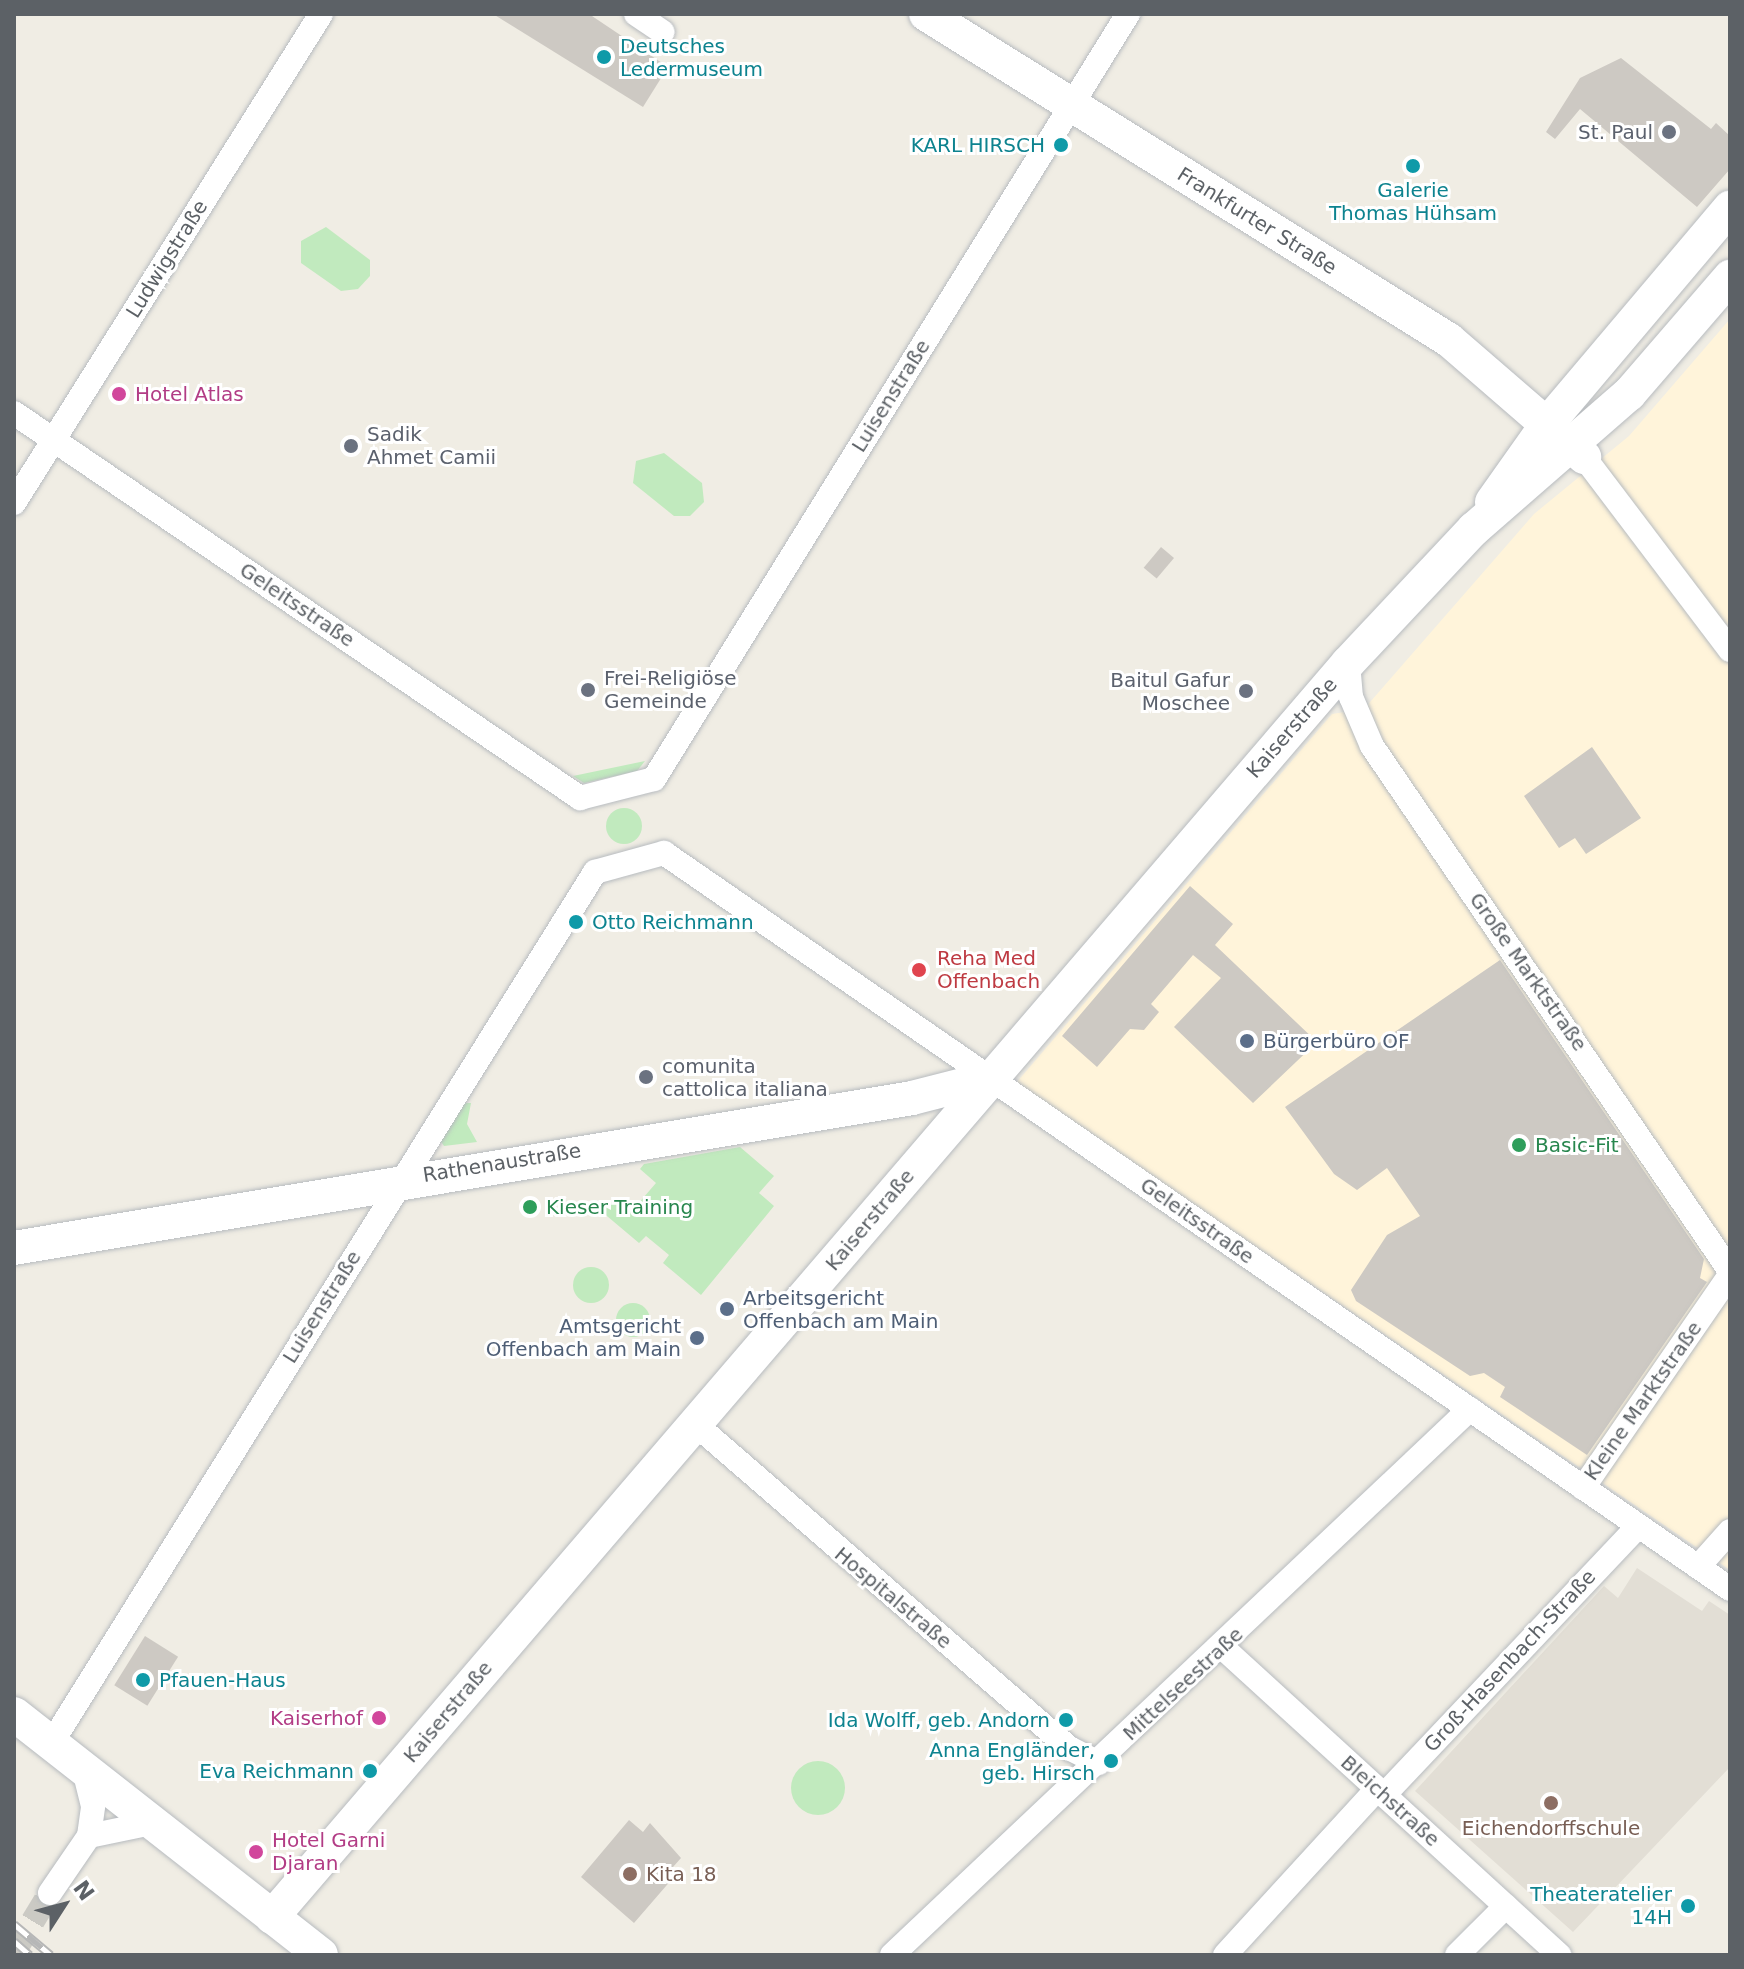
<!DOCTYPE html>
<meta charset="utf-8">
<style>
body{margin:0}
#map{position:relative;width:1744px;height:1969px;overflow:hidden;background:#f0ede4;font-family:"DejaVu Sans",sans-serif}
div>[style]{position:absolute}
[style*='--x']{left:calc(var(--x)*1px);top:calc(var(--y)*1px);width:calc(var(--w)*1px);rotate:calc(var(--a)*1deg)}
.commercial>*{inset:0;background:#fff4da}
.education>*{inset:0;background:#e2ded5}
.green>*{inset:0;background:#c1eabe}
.round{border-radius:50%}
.building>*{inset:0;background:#cdc9c3;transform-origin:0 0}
.street-tunnel>*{height:24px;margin-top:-12px;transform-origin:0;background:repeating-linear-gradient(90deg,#cbcac4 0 24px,transparent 0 36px)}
.roads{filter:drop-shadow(0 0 2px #b7bbbf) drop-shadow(0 0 2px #b7bbbf)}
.street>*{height:24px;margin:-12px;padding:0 12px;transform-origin:12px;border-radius:12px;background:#fff}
.secondary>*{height:34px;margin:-17px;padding:0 17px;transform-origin:17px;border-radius:17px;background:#fff}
.rail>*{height:9px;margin-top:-4.5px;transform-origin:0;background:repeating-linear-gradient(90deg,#fff 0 18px,#b6b7b7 0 36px);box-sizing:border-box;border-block:2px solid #b6b7b7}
.dots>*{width:22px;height:22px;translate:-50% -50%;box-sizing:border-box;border:4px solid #fff;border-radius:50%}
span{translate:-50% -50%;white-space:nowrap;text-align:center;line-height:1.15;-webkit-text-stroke:6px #fff;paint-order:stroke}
.culture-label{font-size:20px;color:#0d838f}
.left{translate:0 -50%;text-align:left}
.right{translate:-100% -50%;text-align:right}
.worship-label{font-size:20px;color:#5b616d}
.street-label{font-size:20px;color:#5c6166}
.hotel-label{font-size:20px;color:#b23c85}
.health-label{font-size:20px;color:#be3a42}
.service-label{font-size:20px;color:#4e5e75}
.leisure-label{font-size:20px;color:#27864d}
.education-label{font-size:20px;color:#785e54}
.frame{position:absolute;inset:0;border:16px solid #5c6166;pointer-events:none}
.north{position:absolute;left:24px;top:1865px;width:80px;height:80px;-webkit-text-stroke:6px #fff;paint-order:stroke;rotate:54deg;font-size:22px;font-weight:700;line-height:32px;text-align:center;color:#5c6166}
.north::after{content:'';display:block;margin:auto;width:28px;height:36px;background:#5c6166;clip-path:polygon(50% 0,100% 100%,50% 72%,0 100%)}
</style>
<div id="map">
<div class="commercial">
<i style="clip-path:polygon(1730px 319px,1730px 1570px,1016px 1083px,1332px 714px,1364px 709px,1534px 514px,1629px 436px)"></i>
</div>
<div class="education">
<i style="clip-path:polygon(1637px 1568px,1702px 1611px,1709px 1601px,1730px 1615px,1730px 1767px,1573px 1932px,1415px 1791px,1604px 1586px,1618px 1598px)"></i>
</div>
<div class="green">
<i style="clip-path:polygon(326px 227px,370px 260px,370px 276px,358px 289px,341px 291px,301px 263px,301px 241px)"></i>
<i style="clip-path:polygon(664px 453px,702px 483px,704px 502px,690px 516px,674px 516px,633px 483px,636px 461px)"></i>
<i style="clip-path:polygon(645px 761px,637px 771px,584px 783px,573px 776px)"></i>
<i class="round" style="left:606px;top:808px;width:36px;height:36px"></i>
<i style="clip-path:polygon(463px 1103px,471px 1103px,467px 1124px,477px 1142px,444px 1146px,440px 1140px)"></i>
<i style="clip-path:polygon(740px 1147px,774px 1176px,759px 1193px,774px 1206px,701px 1295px,663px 1263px,669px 1255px,646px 1236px,639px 1243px,601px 1211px,615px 1199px,631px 1212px,656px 1183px,640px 1169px,644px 1164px)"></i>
<i class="round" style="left:573px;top:1267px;width:36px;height:36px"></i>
<i class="round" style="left:616px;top:1303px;width:34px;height:34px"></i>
<i class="round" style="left:791px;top:1761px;width:54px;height:54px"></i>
</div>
<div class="building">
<i style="clip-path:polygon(493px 14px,589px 14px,668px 67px,643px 107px)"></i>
<i style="clip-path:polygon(1621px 58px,1711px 129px,1716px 123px,1730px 136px,1730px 169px,1697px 207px,1580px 109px,1555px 139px,1546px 132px,1580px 78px)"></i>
<i style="left:1161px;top:547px;width:17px;height:27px;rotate:40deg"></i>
<i style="clip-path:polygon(1592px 747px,1641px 818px,1586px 854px,1575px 838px,1559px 848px,1524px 796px)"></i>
<i style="clip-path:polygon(1190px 886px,1233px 924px,1215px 945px,1317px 1042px,1253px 1103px,1174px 1027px,1221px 978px,1193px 955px,1151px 1004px,1159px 1012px,1144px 1030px,1130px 1029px,1097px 1067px,1062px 1036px)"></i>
<i style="clip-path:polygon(1500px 960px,1704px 1259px,1700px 1278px,1707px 1282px,1587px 1455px,1500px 1397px,1505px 1387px,1484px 1373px,1470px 1376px,1356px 1301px,1351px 1290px,1387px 1235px,1420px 1216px,1387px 1168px,1357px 1190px,1334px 1174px,1285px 1107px)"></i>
<i style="left:145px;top:1636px;width:39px;height:58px;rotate:32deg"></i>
<i style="clip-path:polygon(629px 1820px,643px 1832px,650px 1823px,681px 1858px,673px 1867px,679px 1871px,634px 1923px,581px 1877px)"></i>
</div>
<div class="street-tunnel">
<i style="--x:14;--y:1952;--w:69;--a:-58.6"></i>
</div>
<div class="roads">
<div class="street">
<i style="--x:636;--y:14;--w:32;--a:34"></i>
<i style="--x:14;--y:413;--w:685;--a:34.22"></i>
<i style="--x:580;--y:798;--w:76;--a:-14.4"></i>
<i style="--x:654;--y:779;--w:900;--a:-58.22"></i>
<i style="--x:1584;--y:457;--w:242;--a:52.9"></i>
<i style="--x:14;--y:503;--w:577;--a:-57.88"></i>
<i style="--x:1348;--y:663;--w:34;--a:85"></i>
<i style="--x:1351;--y:697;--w:53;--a:66.8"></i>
<i style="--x:1372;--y:746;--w:635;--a:55.71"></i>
<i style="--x:694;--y:1423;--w:498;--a:40.9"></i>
<i style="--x:1071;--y:1749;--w:31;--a:27"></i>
<i style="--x:1583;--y:1488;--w:259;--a:-55.4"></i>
<i style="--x:1698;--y:1567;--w:48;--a:-48.4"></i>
<i style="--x:1222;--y:1647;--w:457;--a:42.4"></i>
<i style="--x:51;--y:1744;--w:1028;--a:-58.04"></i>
<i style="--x:595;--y:872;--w:72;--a:-15.4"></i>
<i style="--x:664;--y:853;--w:1295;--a:34.62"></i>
<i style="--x:1384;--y:1795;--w:369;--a:-46.6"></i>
<i style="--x:89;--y:1836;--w:64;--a:-11.7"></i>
<i style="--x:50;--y:1893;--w:69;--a:-55.6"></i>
<i style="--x:89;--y:1836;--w:30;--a:-82"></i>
<i style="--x:93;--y:1806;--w:38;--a:-104"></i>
<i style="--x:892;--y:1955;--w:795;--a:-43.37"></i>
<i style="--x:1225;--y:1955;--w:225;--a:-47.5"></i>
<i style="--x:1457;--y:1955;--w:69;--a:-45"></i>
</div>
<div class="secondary">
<i style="--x:926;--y:14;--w:616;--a:31.94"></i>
<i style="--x:1449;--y:340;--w:179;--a:40.9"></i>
<i style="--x:1492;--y:502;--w:97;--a:-54.7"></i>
<i style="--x:1548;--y:423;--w:282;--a:-49.8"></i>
<i style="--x:14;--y:1248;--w:910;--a:-9.48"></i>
<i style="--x:912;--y:1098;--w:81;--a:-14.4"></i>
<i style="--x:14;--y:1714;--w:390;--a:38.1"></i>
<i style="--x:272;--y:1917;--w:1652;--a:-49.37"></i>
<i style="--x:1348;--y:663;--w:184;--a:-46.8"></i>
<i style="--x:1474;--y:529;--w:206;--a:-41.1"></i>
<i style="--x:1629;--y:394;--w:155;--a:-49.2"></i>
</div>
</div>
<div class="rail">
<i style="--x:14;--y:1924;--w:48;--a:40"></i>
<i style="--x:14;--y:1941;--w:21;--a:41"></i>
</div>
<div class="dots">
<i style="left:604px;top:57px;background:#0f9aa8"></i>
<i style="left:1669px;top:132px;background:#6b7280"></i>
<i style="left:1061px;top:145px;background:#0f9aa8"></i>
<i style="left:1413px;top:166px;background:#0f9aa8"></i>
<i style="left:119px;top:394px;background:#d1479c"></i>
<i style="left:351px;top:446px;background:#6b7280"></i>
<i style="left:588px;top:690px;background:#6b7280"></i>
<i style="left:1246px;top:691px;background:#6b7280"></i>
<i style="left:576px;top:922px;background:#0f9aa8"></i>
<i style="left:919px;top:970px;background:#e0444e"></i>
<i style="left:1247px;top:1041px;background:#5c6f8a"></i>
<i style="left:646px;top:1077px;background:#6b7280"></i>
<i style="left:1519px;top:1145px;background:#2e9e5b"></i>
<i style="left:530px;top:1207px;background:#2e9e5b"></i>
<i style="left:727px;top:1309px;background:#5c6f8a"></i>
<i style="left:697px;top:1338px;background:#5c6f8a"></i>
<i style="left:143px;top:1680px;background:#0f9aa8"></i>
<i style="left:379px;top:1718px;background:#d1479c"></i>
<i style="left:1066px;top:1720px;background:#0f9aa8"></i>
<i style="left:1111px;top:1761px;background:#0f9aa8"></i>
<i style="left:370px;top:1771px;background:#0f9aa8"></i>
<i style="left:1551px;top:1803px;background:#8d6e63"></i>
<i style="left:256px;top:1852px;background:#d1479c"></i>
<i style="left:630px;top:1874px;background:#8d6e63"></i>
<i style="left:1688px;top:1906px;background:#0f9aa8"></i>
</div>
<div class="culture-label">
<span class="left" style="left:620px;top:58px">Deutsches<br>Ledermuseum</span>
<span class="right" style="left:1045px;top:145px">KARL HIRSCH</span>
<span style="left:1413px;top:202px">Galerie<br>Thomas Hühsam</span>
<span class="left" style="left:592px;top:922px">Otto Reichmann</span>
<span class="left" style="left:159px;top:1680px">Pfauen-Haus</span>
<span class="right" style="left:1050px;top:1720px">Ida Wolff, geb. Andorn</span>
<span class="right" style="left:1095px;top:1762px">Anna Engländer,<br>geb. Hirsch</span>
<span class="right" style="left:354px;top:1771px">Eva Reichmann</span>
<span class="right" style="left:1672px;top:1906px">Theateratelier<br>14H</span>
</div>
<div class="worship-label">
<span class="right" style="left:1653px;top:132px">St. Paul</span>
<span class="left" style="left:367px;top:446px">Sadik<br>Ahmet Camii</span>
<span class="left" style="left:604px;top:690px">Frei-Religiöse<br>Gemeinde</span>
<span class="right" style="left:1230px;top:692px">Baitul Gafur<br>Moschee</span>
<span class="left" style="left:662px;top:1078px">comunita<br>cattolica italiana</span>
</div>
<div class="street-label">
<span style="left:1257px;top:221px;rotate:32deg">Frankfurter Straße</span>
<span style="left:167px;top:259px;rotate:-58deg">Ludwigstraße</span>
<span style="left:891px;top:396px;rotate:-58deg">Luisenstraße</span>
<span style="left:297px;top:605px;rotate:34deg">Geleitsstraße</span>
<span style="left:1292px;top:728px;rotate:-49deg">Kaiserstraße</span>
<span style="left:1528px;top:972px;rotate:55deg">Große Marktstraße</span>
<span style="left:502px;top:1163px;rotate:-9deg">Rathenaustraße</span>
<span style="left:870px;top:1220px;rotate:-50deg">Kaiserstraße</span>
<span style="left:1197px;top:1221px;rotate:35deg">Geleitsstraße</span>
<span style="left:322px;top:1307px;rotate:-58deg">Luisenstraße</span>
<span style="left:1643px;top:1401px;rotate:-55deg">Kleine Marktstraße</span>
<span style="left:893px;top:1598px;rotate:40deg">Hospitalstraße</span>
<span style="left:1510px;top:1661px;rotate:-47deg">Groß-Hasenbach-Straße</span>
<span style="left:1183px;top:1684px;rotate:-43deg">Mittelseestraße</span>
<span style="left:448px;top:1712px;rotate:-50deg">Kaiserstraße</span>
<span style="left:1390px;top:1801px;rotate:42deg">Bleichstraße</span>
</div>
<div class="hotel-label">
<span class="left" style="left:135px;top:394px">Hotel Atlas</span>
<span class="right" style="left:363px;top:1718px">Kaiserhof</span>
<span class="left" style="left:272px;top:1852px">Hotel Garni<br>Djaran</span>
</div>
<div class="health-label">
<span class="left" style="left:937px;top:970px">Reha Med<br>Offenbach</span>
</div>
<div class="service-label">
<span class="left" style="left:1263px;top:1041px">Bürgerbüro OF</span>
<span class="left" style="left:743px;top:1310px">Arbeitsgericht<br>Offenbach am Main</span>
<span class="right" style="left:681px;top:1338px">Amtsgericht<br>Offenbach am Main</span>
</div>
<div class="leisure-label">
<span class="left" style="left:1535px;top:1145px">Basic-Fit</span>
<span class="left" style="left:546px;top:1207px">Kieser Training</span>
</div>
<div class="education-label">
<span style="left:1551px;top:1828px">Eichendorffschule</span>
<span class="left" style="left:646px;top:1874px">Kita 18</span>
</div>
<div class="frame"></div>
<div class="north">N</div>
</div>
